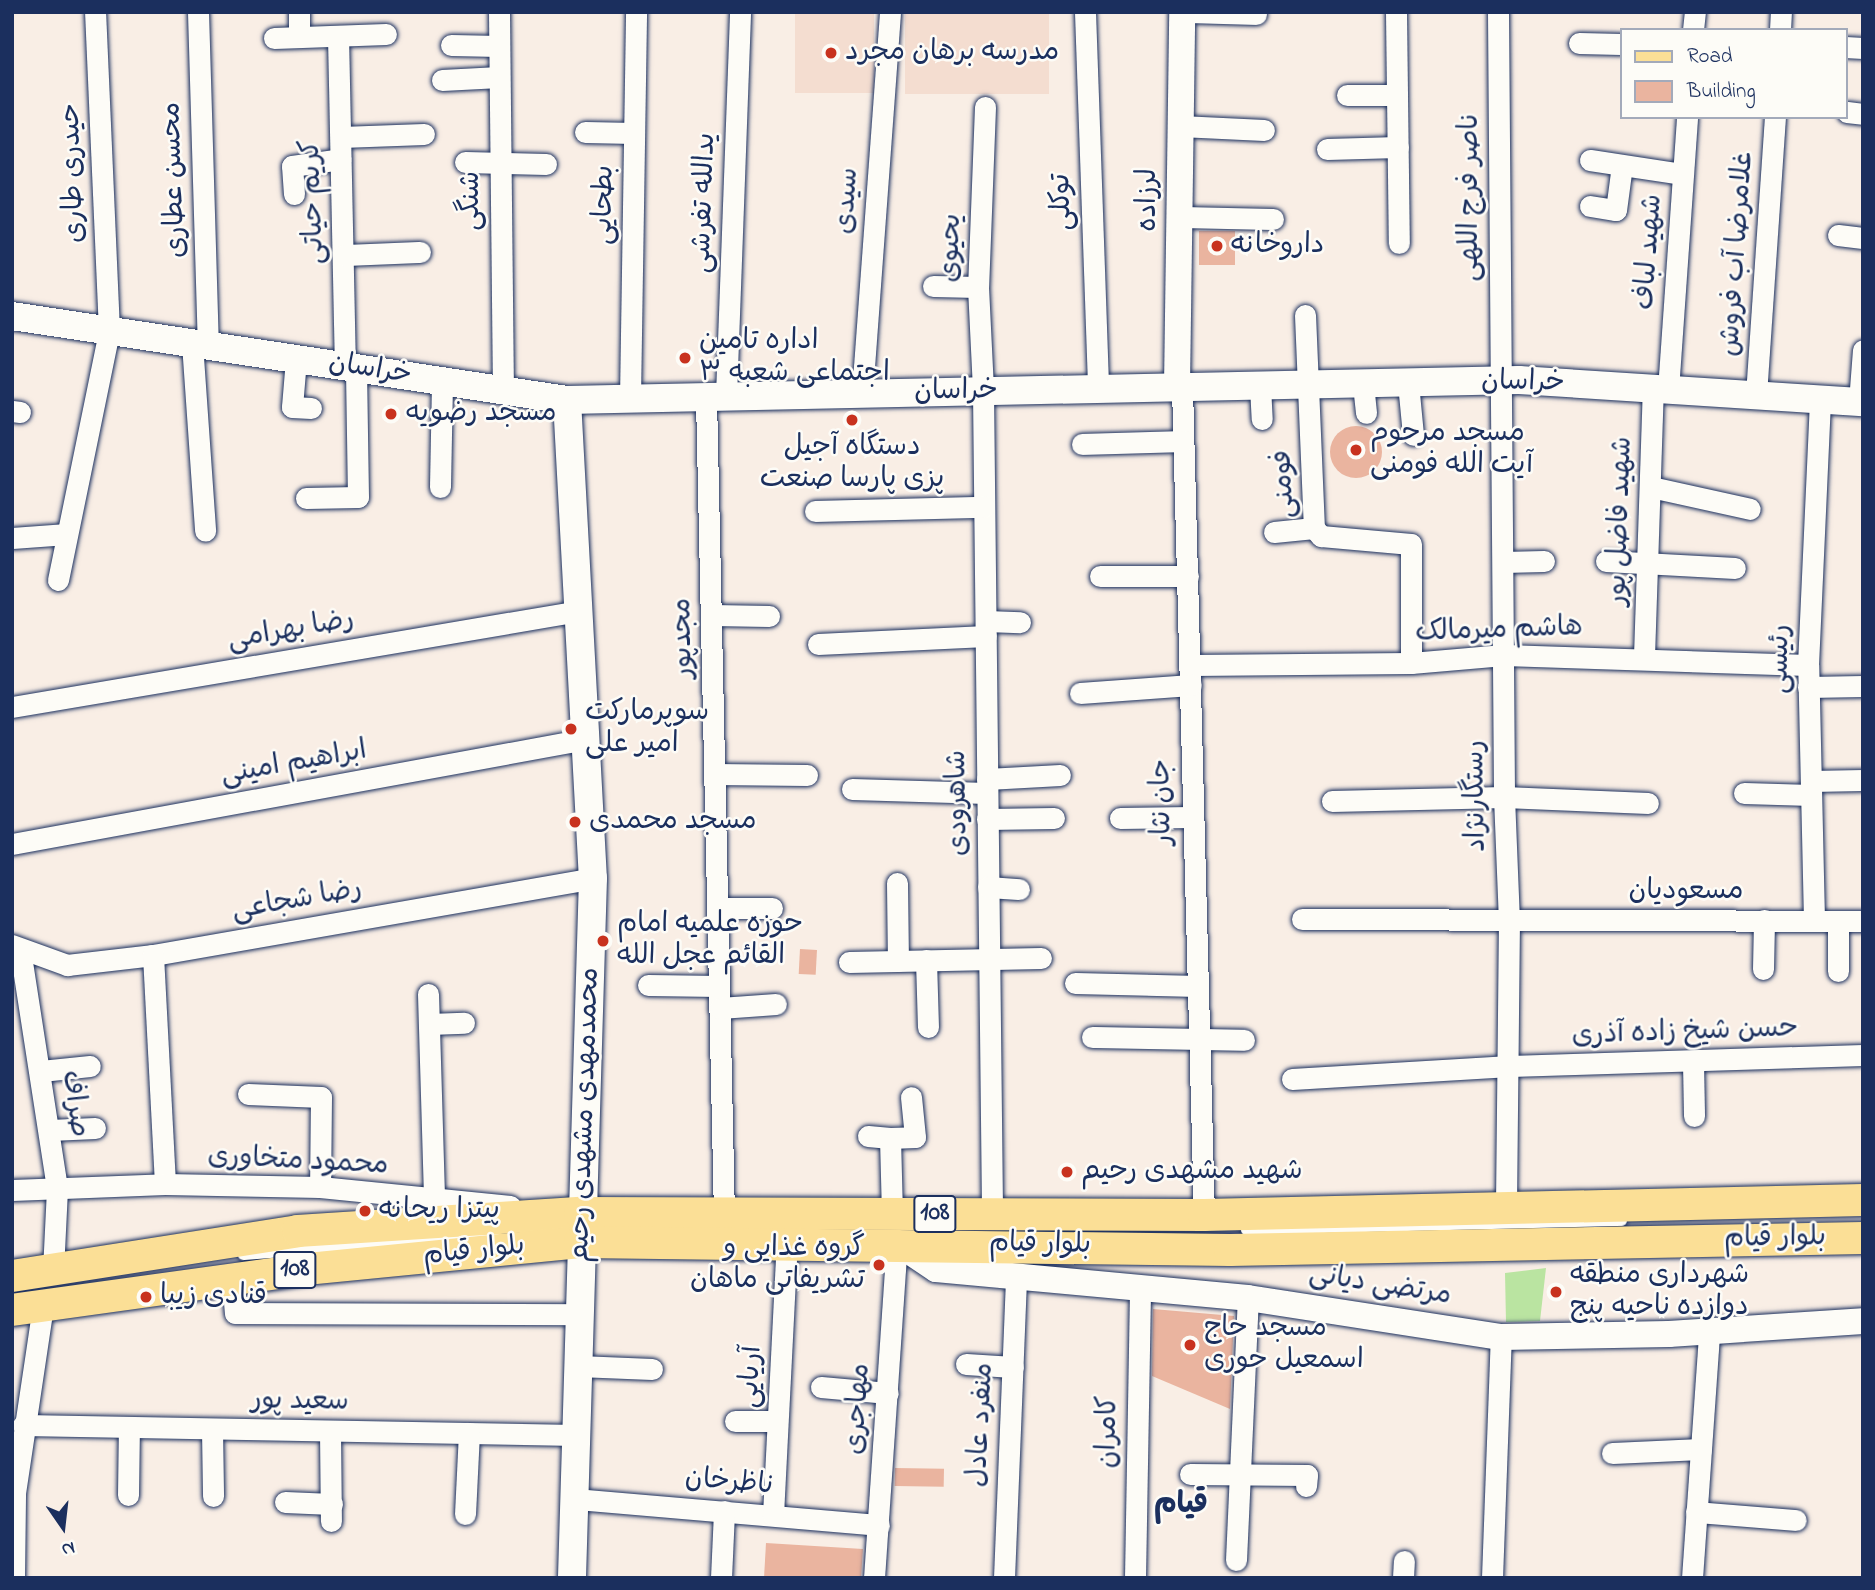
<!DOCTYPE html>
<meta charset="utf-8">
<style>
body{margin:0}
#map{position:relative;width:1875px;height:1590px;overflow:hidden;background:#f9eee5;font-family:"Indie Flower","Playpen Sans Arabic",sans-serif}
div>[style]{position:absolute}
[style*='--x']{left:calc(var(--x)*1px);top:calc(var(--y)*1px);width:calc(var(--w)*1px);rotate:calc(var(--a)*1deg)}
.built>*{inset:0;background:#f4ddd0;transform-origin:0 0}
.green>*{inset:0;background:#bae4a1}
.building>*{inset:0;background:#eab49f;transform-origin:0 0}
.round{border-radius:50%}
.roads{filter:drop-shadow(0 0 2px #1b2f5e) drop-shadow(0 0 2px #1b2f5e)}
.service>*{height:10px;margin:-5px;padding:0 5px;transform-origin:5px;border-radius:5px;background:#fdfcf7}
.minor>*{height:21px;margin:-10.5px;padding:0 10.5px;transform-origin:10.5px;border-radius:10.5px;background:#fdfcf7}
.tertiary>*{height:26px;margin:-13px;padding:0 13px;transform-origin:13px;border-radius:13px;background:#fdfcf7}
.secondary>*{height:28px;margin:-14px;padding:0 14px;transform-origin:14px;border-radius:14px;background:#fdfcf7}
.primary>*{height:32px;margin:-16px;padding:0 16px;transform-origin:16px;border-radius:16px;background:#fbdf96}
.dots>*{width:19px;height:19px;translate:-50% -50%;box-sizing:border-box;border:4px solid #fdfcf7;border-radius:50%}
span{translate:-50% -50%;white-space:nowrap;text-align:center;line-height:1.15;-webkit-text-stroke:5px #fdfcf7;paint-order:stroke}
.shield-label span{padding:2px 5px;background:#fdfcf7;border:2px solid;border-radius:5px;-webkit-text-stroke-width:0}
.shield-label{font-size:26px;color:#1b2f5e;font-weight:700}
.poi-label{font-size:28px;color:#1b2f5e}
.left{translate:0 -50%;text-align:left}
.right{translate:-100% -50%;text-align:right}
.street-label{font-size:28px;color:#1b2f5e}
.neighbourhood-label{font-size:30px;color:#1b2f5e;font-weight:700}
.frame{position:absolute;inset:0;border:14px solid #1b2f5e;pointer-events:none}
.legend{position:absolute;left:1620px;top:28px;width:228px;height:91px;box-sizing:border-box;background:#fdfcf7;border:2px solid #a3aaba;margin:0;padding:9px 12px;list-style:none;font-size:21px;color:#1b2f5e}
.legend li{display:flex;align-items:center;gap:14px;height:35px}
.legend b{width:35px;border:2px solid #a3aaba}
.north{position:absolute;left:28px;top:1492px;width:70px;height:70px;-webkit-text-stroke:5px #fdfcf7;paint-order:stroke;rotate:166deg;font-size:19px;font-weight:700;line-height:28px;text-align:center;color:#1b2f5e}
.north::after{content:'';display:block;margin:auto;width:24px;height:32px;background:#1b2f5e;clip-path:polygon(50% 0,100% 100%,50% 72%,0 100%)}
</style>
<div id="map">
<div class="built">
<i style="left:795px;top:12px;width:79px;height:81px"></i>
<i style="left:905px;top:12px;width:144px;height:82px"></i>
</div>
<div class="green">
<i style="clip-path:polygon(1546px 1268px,1540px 1321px,1506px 1322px,1505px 1273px)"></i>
</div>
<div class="building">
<i style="left:1199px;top:231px;width:36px;height:34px"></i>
<i class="round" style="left:1330px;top:426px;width:52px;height:52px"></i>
<i style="left:800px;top:949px;width:17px;height:25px;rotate:3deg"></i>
<i style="clip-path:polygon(1153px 1309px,1234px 1316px,1230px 1409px,1152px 1376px)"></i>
<i style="left:895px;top:1468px;width:49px;height:18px;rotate:1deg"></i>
<i style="clip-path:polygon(766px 1543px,863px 1549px,861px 1578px,764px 1578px)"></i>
</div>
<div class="roads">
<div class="service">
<i style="--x:1246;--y:1230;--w:376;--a:-1.4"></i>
<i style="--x:243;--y:1255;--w:253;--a:-4.5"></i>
</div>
<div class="minor">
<i style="--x:198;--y:12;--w:334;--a:88.3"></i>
<i style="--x:299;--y:12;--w:25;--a:90"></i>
<i style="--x:499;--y:12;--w:378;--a:89.4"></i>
<i style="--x:1085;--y:12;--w:377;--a:88"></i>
<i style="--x:1190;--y:12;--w:66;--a:1.7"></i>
<i style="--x:1396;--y:12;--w:231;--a:89.3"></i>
<i style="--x:1498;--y:12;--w:785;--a:89.56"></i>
<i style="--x:1504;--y:797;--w:122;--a:87.7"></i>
<i style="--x:1509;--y:919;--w:289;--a:90.6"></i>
<i style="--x:1693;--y:30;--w:18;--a:-84"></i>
<i style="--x:1780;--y:30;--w:18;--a:-87"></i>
<i style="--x:338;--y:36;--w:330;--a:88.8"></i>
<i style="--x:274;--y:38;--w:112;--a:-2"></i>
<i style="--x:1579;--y:43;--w:42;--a:1.4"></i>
<i style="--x:451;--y:45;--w:48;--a:1.2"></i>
<i style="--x:1845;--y:47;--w:18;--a:3"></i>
<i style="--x:442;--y:80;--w:57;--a:-3"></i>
<i style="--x:1347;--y:95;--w:50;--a:0"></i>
<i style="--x:985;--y:107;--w:180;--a:92.2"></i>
<i style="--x:978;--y:287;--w:104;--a:87.2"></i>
<i style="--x:983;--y:391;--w:823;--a:89.37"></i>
<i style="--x:1847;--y:112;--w:16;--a:7"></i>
<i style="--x:1180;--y:126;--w:84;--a:2.7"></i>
<i style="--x:585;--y:132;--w:49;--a:1.2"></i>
<i style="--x:341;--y:137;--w:83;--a:-2.1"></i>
<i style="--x:1327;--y:149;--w:71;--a:-1.6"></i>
<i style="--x:1590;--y:160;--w:94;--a:8.6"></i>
<i style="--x:465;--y:162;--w:81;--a:1.4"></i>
<i style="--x:294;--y:194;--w:28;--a:-94"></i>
<i style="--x:292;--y:166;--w:49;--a:-8.1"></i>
<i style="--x:1590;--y:206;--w:26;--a:9"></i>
<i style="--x:1616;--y:210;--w:45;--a:-82.4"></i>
<i style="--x:1181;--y:217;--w:92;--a:1.2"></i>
<i style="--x:1838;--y:235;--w:25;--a:7"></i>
<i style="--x:344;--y:255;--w:76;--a:-2.3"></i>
<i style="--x:933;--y:286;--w:45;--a:1.3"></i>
<i style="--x:1305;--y:315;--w:213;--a:87.6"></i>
<i style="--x:1314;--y:528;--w:11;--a:49"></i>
<i style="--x:1321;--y:536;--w:90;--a:5.1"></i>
<i style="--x:1411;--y:544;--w:119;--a:90"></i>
<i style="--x:192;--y:343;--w:188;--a:86"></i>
<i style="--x:296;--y:359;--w:48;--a:94.8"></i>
<i style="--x:292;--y:407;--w:19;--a:3"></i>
<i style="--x:1408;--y:383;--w:52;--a:84.5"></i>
<i style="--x:1363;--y:384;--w:29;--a:84"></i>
<i style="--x:1260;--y:386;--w:33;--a:87"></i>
<i style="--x:1182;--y:387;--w:828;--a:88.48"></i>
<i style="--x:1668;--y:390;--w:274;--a:-86"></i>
<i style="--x:862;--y:394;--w:383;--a:-85.8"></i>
<i style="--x:1756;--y:395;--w:279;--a:-86.1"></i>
<i style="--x:726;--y:396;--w:384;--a:-87.9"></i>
<i style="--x:630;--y:398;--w:386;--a:-89.1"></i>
<i style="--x:706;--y:398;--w:816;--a:88.74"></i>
<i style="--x:1859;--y:402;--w:52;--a:-85.6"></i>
<i style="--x:12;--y:411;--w:8;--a:7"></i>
<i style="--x:1082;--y:444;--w:101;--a:-1.7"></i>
<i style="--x:440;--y:487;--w:106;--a:-88.9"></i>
<i style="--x:1651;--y:487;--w:101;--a:12.5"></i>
<i style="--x:306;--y:498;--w:52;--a:-1.1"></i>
<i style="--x:358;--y:497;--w:129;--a:-90.9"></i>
<i style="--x:815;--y:511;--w:169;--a:-1.4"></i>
<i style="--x:1274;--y:532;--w:40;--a:-5.7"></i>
<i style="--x:12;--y:538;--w:55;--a:-4.2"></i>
<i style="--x:1606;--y:561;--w:129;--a:3.1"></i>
<i style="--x:1503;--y:562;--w:41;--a:-1.4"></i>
<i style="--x:1100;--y:576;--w:88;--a:0"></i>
<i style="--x:58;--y:580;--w:254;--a:-78.4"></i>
<i style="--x:109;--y:331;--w:319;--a:-92.5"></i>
<i style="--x:712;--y:615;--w:57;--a:1"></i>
<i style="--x:986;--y:621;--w:34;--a:2"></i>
<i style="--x:818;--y:644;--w:168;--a:-2.7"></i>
<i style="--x:1644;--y:656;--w:267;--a:-88.1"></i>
<i style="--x:1192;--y:665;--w:219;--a:-0.5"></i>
<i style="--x:1411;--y:663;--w:93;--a:-4.9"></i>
<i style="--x:1504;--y:655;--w:304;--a:1.9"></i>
<i style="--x:1808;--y:687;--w:55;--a:-1"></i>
<i style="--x:1080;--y:693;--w:111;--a:-4.1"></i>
<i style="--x:12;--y:707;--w:575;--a:-9.61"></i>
<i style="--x:714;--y:774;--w:93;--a:0.6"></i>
<i style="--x:987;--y:779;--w:73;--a:-3.1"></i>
<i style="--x:1811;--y:781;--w:52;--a:-1.1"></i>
<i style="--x:852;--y:789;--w:135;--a:1.7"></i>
<i style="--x:1744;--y:793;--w:67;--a:1.7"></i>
<i style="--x:1332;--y:801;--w:172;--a:-1.3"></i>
<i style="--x:1504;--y:797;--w:144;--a:2.4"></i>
<i style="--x:1120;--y:818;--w:71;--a:-0.8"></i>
<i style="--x:987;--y:819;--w:67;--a:-0.9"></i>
<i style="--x:12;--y:844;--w:584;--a:-10.37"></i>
<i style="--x:897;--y:883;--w:78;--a:89.3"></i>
<i style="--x:988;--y:887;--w:31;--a:4"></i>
<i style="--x:717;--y:908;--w:55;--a:0"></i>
<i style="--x:1302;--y:919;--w:561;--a:0.2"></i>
<i style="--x:1814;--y:920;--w:255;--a:-91.3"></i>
<i style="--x:1808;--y:665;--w:266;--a:-87.4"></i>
<i style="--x:1838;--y:921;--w:50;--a:90"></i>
<i style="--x:12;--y:945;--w:59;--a:20"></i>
<i style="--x:67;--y:965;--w:87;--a:-6.6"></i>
<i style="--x:153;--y:955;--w:447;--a:-9.9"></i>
<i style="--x:20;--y:949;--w:243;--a:81.2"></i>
<i style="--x:57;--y:1189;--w:81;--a:92.8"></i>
<i style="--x:153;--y:955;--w:229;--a:87"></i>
<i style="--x:926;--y:960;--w:67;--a:88.3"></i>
<i style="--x:849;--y:962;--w:192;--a:-1.2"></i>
<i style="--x:1763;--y:969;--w:49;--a:-88.8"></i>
<i style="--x:1075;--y:983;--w:123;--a:1.4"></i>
<i style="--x:648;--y:985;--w:71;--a:0.8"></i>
<i style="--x:428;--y:994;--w:204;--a:88.3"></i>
<i style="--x:720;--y:1008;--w:56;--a:-4.1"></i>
<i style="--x:429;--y:1024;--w:35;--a:-2"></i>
<i style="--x:1092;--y:1037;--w:152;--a:1.1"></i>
<i style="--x:1693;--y:1062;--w:54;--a:88.9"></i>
<i style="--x:41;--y:1071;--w:49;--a:-5.8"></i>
<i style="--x:1292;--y:1079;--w:218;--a:-3.4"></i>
<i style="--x:1510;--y:1066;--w:353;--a:-1.8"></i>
<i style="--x:248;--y:1094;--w:73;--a:2.4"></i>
<i style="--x:321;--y:1097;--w:90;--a:90.6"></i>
<i style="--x:50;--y:1130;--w:45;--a:-2.5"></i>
<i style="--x:868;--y:1136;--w:22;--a:5"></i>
<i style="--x:12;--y:1190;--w:153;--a:-2.2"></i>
<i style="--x:165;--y:1184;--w:155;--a:1.1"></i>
<i style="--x:320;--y:1187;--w:191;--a:5.7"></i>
<i style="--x:892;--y:1214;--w:76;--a:-91.5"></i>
<i style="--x:890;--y:1138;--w:25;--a:-2"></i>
<i style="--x:915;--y:1137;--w:40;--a:-95.7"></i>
<i style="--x:232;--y:1279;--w:34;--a:85"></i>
<i style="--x:235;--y:1313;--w:344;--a:0.2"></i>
<i style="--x:966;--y:1364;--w:47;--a:3.7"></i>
<i style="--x:578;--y:1366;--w:74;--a:2.3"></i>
<i style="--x:821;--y:1387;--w:67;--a:5.1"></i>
<i style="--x:735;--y:1421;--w:42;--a:0"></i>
<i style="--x:23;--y:1425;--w:553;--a:1.04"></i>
<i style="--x:212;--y:1429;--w:67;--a:89.1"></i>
<i style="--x:330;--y:1431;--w:90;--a:89.4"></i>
<i style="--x:1612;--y:1453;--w:89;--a:-2.6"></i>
<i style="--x:1190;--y:1474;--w:117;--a:0.5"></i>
<i style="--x:1307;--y:1475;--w:11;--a:95"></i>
<i style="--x:128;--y:1495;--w:68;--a:-89.2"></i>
<i style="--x:576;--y:1499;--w:304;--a:4.9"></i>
<i style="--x:285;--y:1502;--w:47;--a:2.4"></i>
<i style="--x:1696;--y:1512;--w:100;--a:4.6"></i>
<i style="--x:465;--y:1514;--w:81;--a:-87.2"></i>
<i style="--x:773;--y:1515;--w:274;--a:-87.1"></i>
<i style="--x:1236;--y:1560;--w:262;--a:-87.4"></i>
<i style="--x:14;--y:1578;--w:85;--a:-89.3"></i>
<i style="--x:15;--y:1493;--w:189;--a:-81.5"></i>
<i style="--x:721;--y:1578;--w:67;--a:-87.4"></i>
<i style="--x:874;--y:1578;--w:336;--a:-86.1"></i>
<i style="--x:1004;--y:1578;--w:303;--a:-87.7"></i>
<i style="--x:1135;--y:1578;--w:290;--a:-89"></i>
<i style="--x:1403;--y:1578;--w:17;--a:-87"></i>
<i style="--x:1492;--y:1578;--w:241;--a:-87.9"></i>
<i style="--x:1692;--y:1578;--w:246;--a:-86"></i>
</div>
<div class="tertiary">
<i style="--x:1177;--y:387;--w:375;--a:-89.2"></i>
<i style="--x:897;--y:1243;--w:47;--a:33.7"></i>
<i style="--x:936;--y:1269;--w:313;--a:5.3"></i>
<i style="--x:1248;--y:1298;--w:256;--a:8.8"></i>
<i style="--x:1501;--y:1337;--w:168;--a:-1"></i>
<i style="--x:1669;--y:1334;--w:194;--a:-3.8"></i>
</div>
<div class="secondary">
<i style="--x:12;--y:316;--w:561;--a:8.61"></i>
<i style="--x:567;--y:400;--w:952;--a:-1.2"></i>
<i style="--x:1519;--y:380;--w:345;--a:3.7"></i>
<i style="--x:567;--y:400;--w:479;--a:86.9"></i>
<i style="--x:593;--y:878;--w:700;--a:91.72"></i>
</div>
<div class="primary">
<i style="--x:12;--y:1276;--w:290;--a:-8.9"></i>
<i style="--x:298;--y:1231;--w:283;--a:-3.7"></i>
<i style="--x:580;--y:1213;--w:624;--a:0.18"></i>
<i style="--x:1204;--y:1215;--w:659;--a:-1.3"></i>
<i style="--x:12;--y:1310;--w:297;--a:-7.9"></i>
<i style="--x:306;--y:1269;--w:275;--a:-5.6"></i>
<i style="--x:580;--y:1242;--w:650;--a:0.71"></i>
<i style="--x:1230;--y:1250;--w:633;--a:-1.09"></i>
</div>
</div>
<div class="dots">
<i style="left:831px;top:53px;background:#c8321e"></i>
<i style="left:1217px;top:246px;background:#c8321e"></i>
<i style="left:685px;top:358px;background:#c8321e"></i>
<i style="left:391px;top:414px;background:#c8321e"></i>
<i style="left:852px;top:420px;background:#c8321e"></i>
<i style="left:1356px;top:450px;background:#c8321e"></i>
<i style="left:571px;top:729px;background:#c8321e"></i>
<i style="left:575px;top:822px;background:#c8321e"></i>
<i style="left:603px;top:941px;background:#c8321e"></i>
<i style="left:1067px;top:1172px;background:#c8321e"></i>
<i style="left:365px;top:1211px;background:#c8321e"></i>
<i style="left:879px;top:1265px;background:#c8321e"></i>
<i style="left:1556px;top:1292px;background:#c8321e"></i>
<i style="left:146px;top:1297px;background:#c8321e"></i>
<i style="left:1190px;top:1345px;background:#c8321e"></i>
</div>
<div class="shield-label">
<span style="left:935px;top:1214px">108</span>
<span style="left:295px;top:1270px">108</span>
</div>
<div class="poi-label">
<span class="left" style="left:845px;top:53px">مدرسه برهان مجرد</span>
<span class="left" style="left:1231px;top:246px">داروخانه</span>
<span class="left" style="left:699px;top:358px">اداره تامین<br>اجتماعی شعبه ۳</span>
<span class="left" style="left:405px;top:414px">مسجد رضویه</span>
<span class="left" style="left:1370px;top:450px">مسجد مرحوم<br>آیت الله فومنی</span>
<span style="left:852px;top:464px">دستگاه آجیل<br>پزی پارسا صنعت</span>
<span class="left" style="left:585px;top:729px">سوپرمارکت<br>امیر علی</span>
<span class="left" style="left:589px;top:822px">مسجد محمدی</span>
<span class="left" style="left:617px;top:941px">حوزه علمیه امام<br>القائم عجل الله</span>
<span class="left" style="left:1081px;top:1172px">شهید مشهدی رحیم</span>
<span class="left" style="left:379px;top:1211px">پیتزا ریحانه</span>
<span class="right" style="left:865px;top:1265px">گروه غذایی و<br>تشریفاتی ماهان</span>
<span class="left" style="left:1570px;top:1292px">شهرداری منطقه<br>دوازده ناحیه پنج</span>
<span class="left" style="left:160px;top:1297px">قنادی زیبا</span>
<span class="left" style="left:1204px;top:1345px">مسجد حاج<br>اسمعیل حوری</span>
</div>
<div class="street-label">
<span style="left:74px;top:173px;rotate:-92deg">حیدری طاری</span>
<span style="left:175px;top:180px;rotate:-92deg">محسن عطاری</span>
<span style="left:1471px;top:197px;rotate:-90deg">ناصر فرج اللهی</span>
<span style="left:1149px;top:200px;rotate:-90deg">لرزاده</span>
<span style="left:472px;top:201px;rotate:-90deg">شنگی</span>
<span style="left:848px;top:201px;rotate:-86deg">سیدی</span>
<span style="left:314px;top:202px;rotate:-92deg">کریم حیاتی</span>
<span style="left:1063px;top:202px;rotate:-92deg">توکلی</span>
<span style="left:705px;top:203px;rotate:-88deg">یدالله تفرشی</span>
<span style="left:605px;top:205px;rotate:-89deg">بطحایی</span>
<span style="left:952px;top:248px;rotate:-88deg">یحیوی</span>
<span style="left:1650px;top:252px;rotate:-86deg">شهید لباف</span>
<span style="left:1738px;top:254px;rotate:-86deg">غلامرضا آب فروش</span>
<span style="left:370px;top:370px;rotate:9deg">خراسان</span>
<span style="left:1523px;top:383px;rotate:1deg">خراسان</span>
<span style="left:956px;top:392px;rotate:-1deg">خراسان</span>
<span style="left:1285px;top:484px;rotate:-93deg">فومنی</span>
<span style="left:1621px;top:521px;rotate:-88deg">شهید فاضل پور</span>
<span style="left:291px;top:631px;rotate:-10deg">رضا بهرامی</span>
<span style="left:1499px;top:631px;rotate:-2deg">هاشم میرمالک</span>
<span style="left:684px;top:638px;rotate:-91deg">مجدپور</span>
<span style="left:1781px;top:659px;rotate:-89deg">رئیسی</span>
<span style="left:294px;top:764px;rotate:-10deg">ابراهیم امینی</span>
<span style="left:1477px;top:796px;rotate:-91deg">رستگارنژاد</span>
<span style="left:1163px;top:802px;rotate:-91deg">جان نثار</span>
<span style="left:959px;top:803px;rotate:-91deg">شاهرودی</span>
<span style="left:1686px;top:892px">مسعودیان</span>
<span style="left:297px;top:901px;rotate:-10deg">رضا شجاعی</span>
<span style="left:1685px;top:1033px;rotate:-2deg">حسن شیخ زاده آذری</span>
<span style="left:74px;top:1104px;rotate:82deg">صراف</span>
<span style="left:586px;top:1115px;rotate:-88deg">محمدمهدی مشهدی رحیم</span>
<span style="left:298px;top:1162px;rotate:3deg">محمود متخاوری</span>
<span style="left:1775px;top:1239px;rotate:-1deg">بلوار قیام</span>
<span style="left:1040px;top:1245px;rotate:1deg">بلوار قیام</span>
<span style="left:474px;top:1252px;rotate:-6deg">بلوار قیام</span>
<span style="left:1380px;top:1286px;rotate:9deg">مرتضی دیانی</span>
<span style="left:752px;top:1377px;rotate:-87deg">آریایی</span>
<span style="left:300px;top:1402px;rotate:1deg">سعید پور</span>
<span style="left:859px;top:1409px;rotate:-86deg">مهاجری</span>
<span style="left:982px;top:1425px;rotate:-87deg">منفرد عادل</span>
<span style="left:1109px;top:1432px;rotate:-89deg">کامران</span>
<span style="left:729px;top:1483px;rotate:5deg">ناظرخان</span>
</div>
<div class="neighbourhood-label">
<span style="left:1181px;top:1505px">قیام</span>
</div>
<div class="frame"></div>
<ul class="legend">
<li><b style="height:9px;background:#fbdf96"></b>Road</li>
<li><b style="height:19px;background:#eab49f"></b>Building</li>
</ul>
<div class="north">N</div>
</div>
